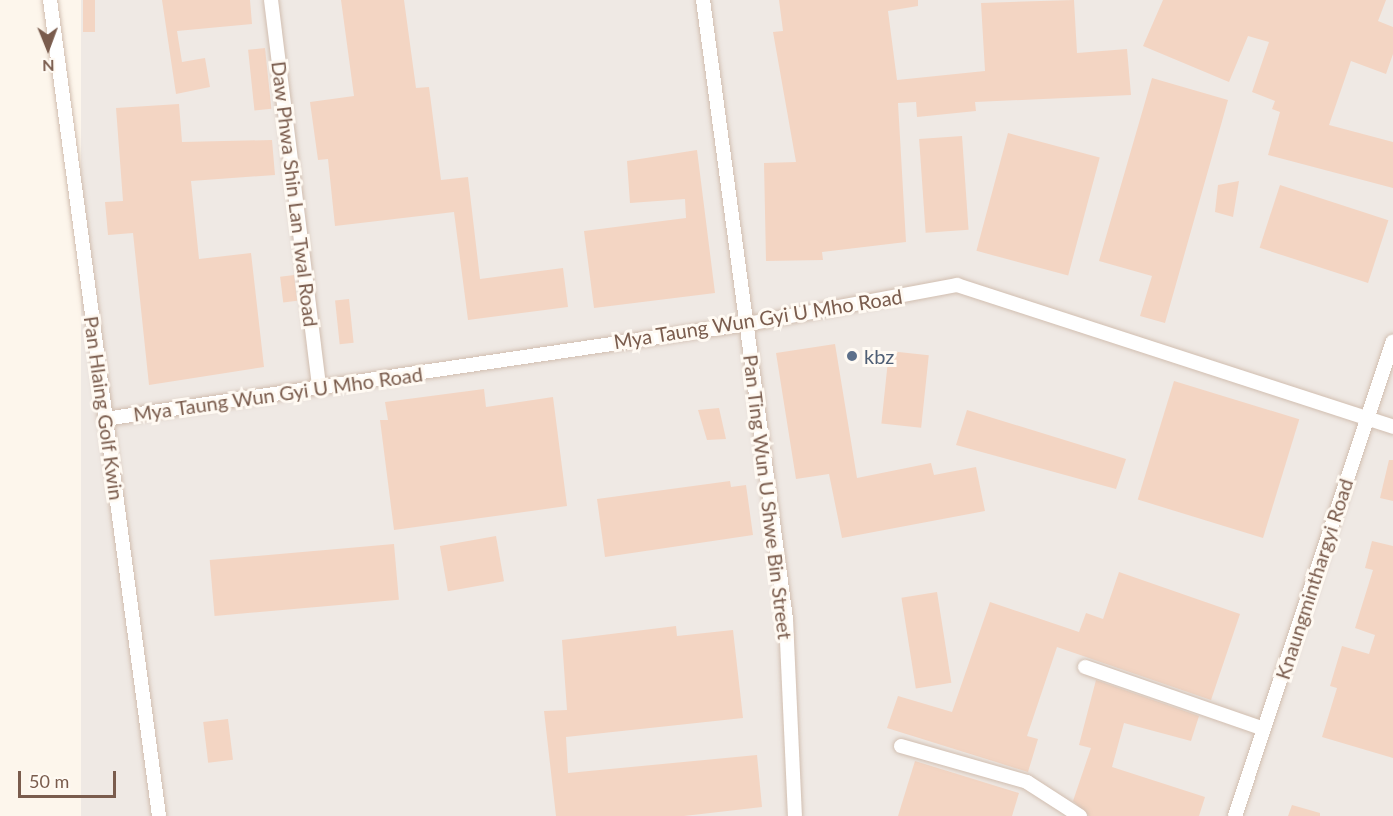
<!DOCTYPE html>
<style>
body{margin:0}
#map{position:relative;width:1393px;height:816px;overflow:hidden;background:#fdf6ec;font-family:Lato,sans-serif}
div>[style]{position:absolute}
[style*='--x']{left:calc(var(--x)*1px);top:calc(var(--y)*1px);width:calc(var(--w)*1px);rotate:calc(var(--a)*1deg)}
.industrial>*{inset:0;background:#efe9e4;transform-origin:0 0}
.building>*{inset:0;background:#f3d5c3;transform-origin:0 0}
.roads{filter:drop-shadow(0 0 2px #d1beb0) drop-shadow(0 0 2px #d1beb0)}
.minor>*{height:14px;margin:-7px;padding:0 7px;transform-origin:7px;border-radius:7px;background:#fff}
.dots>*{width:16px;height:16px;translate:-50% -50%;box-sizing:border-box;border:3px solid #fffaf3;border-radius:50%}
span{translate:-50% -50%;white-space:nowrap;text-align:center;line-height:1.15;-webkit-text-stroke:6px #fffaf3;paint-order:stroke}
.street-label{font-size:20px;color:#7a5c4d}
.service-label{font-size:20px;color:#4e5e75}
.left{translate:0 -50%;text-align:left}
.north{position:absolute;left:18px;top:18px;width:60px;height:60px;-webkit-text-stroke:4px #fffaf3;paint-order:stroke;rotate:179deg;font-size:16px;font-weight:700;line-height:24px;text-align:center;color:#7a5c4d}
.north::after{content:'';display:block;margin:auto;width:21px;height:27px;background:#7a5c4d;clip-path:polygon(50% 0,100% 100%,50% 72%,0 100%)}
.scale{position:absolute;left:18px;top:771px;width:98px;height:27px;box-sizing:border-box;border:3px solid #7a5c4d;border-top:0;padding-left:8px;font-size:18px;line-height:21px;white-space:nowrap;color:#7a5c4d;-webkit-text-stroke:4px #fffaf3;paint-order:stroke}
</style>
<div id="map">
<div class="industrial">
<i style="left:81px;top:0;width:1312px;height:824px"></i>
</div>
<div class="building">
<i style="left:83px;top:0;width:12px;height:32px"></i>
<i style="clip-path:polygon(162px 0,250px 0,252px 24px,177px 31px,182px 62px,205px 58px,210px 87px,176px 94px)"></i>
<i style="clip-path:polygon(341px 0,404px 0,416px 88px,429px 87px,441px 180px,468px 177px,480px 279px,563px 268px,568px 307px,468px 320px,454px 212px,335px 226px,328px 159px,318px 160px,310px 102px,354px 96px)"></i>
<i style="clip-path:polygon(779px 0,918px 0,918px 6px,888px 11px,897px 80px,985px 71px,981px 3px,1074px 0,1077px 53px,1127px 49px,1131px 95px,975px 102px,976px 111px,917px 117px,916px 102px,898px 103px,906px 242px,822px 252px,823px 260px,766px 261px,764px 163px,796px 162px,773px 32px,783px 31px)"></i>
<i style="clip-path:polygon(1163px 0,1386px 0,1378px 21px,1393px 27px,1393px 54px,1386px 74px,1351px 61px,1329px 125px,1393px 142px,1393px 188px,1268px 155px,1280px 112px,1272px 109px,1275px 101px,1252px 92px,1269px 42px,1248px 36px,1229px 82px,1143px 46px)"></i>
<i style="left:265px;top:48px;width:61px;height:17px;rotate:84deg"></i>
<i style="clip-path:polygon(1152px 78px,1228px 100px,1165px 323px,1140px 316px,1152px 276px,1099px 261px)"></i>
<i style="clip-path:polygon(179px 104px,182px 142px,272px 140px,275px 175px,191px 181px,199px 259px,251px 253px,264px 367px,149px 385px,133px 233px,108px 235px,105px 202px,123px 201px,116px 108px)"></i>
<i style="left:1008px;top:133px;width:95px;height:122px;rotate:15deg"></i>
<i style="left:962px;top:136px;width:94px;height:43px;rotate:86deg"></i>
<i style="clip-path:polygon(697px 150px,715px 293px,594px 308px,584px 231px,686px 218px,685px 199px,630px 203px,627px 161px)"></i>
<i style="clip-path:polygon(1239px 181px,1233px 217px,1215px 212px,1218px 185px)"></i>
<i style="left:1280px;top:185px;width:114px;height:66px;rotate:18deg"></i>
<i style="left:294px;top:275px;width:26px;height:14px;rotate:83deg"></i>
<i style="left:349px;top:299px;width:44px;height:14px;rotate:84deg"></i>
<i style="clip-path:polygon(835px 344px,857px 478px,931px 463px,934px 475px,976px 467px,985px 511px,842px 538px,829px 474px,796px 479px,776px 353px)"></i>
<i style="left:889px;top:351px;width:40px;height:73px;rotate:6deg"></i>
<i style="left:1174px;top:381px;width:131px;height:124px;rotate:17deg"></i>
<i style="clip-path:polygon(484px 389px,486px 407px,553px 397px,567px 506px,394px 530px,380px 420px,388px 420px,385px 402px)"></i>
<i style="clip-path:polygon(719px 408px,726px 439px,707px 440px,698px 410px)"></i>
<i style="clip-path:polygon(967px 410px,1126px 459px,1116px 489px,956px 445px)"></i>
<i style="clip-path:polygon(1389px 460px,1393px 460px,1393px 501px,1380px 498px)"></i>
<i style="clip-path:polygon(730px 481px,731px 487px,746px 485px,753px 535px,605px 557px,597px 499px)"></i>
<i style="left:496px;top:536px;width:46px;height:57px;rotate:80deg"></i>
<i style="clip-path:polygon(1372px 541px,1393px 546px,1393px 758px,1322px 737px,1337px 688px,1330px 686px,1342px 646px,1369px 654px,1375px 635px,1355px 628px,1373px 570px,1365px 568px)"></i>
<i style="left:394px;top:544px;width:56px;height:185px;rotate:85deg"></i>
<i style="clip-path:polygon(1119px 572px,1240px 614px,1211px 700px,1057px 647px,1027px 736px,1038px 739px,1028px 772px,887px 728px,898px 696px,952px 712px,990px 602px,1079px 632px,1086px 613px,1103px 619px)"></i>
<i style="left:937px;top:592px;width:92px;height:36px;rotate:81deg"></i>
<i style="clip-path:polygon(676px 626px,677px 636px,733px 630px,743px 718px,566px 737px,568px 773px,757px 755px,762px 807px,684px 816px,556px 816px,544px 711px,567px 710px,562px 640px)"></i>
<i style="clip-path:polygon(1096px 680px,1199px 716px,1191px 741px,1124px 723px,1112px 767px,1205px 797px,1199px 816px,1089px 816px,1073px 801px,1091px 748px,1079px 745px)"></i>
<i style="left:228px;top:719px;width:41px;height:25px;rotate:83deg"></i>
<i style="clip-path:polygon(915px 761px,1019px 793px,1012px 816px,898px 816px)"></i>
<i style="clip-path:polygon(1292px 805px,1320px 813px,1320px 816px,1288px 816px)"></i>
</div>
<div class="roads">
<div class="minor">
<i style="--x:50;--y:0;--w:823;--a:82.39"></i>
<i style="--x:271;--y:0;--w:390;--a:82.9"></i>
<i style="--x:703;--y:0;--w:625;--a:82.36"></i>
<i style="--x:786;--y:619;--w:197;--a:87.4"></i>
<i style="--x:105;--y:419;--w:649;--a:-8.42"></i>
<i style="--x:747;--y:324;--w:214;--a:-10.5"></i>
<i style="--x:957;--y:285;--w:459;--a:18"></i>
<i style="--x:1085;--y:667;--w:189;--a:19.1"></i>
<i style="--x:901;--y:746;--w:131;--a:15.9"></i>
<i style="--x:1027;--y:782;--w:63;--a:32.7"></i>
<i style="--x:1235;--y:816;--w:500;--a:-71.6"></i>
</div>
</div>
<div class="dots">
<i style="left:852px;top:356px;background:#5c6f8a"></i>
</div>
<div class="street-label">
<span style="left:295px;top:194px;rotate:83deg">Daw Phwa Shin Lan Twal Road</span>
<span style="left:758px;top:319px;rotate:-9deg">Mya Taung Wun Gyi U Mho Road</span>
<span style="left:278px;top:394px;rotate:-8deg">Mya Taung Wun Gyi U Mho Road</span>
<span style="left:104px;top:408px;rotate:82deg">Pan Hlaing Golf Kwin</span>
<span style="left:768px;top:497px;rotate:83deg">Pan Ting Wun U Shwe Bin Street</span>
<span style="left:1314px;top:579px;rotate:-72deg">Knaungminthargyi Road</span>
</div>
<div class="service-label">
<span class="left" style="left:864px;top:356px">kbz</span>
</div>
<div class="north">N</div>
<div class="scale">50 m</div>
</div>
